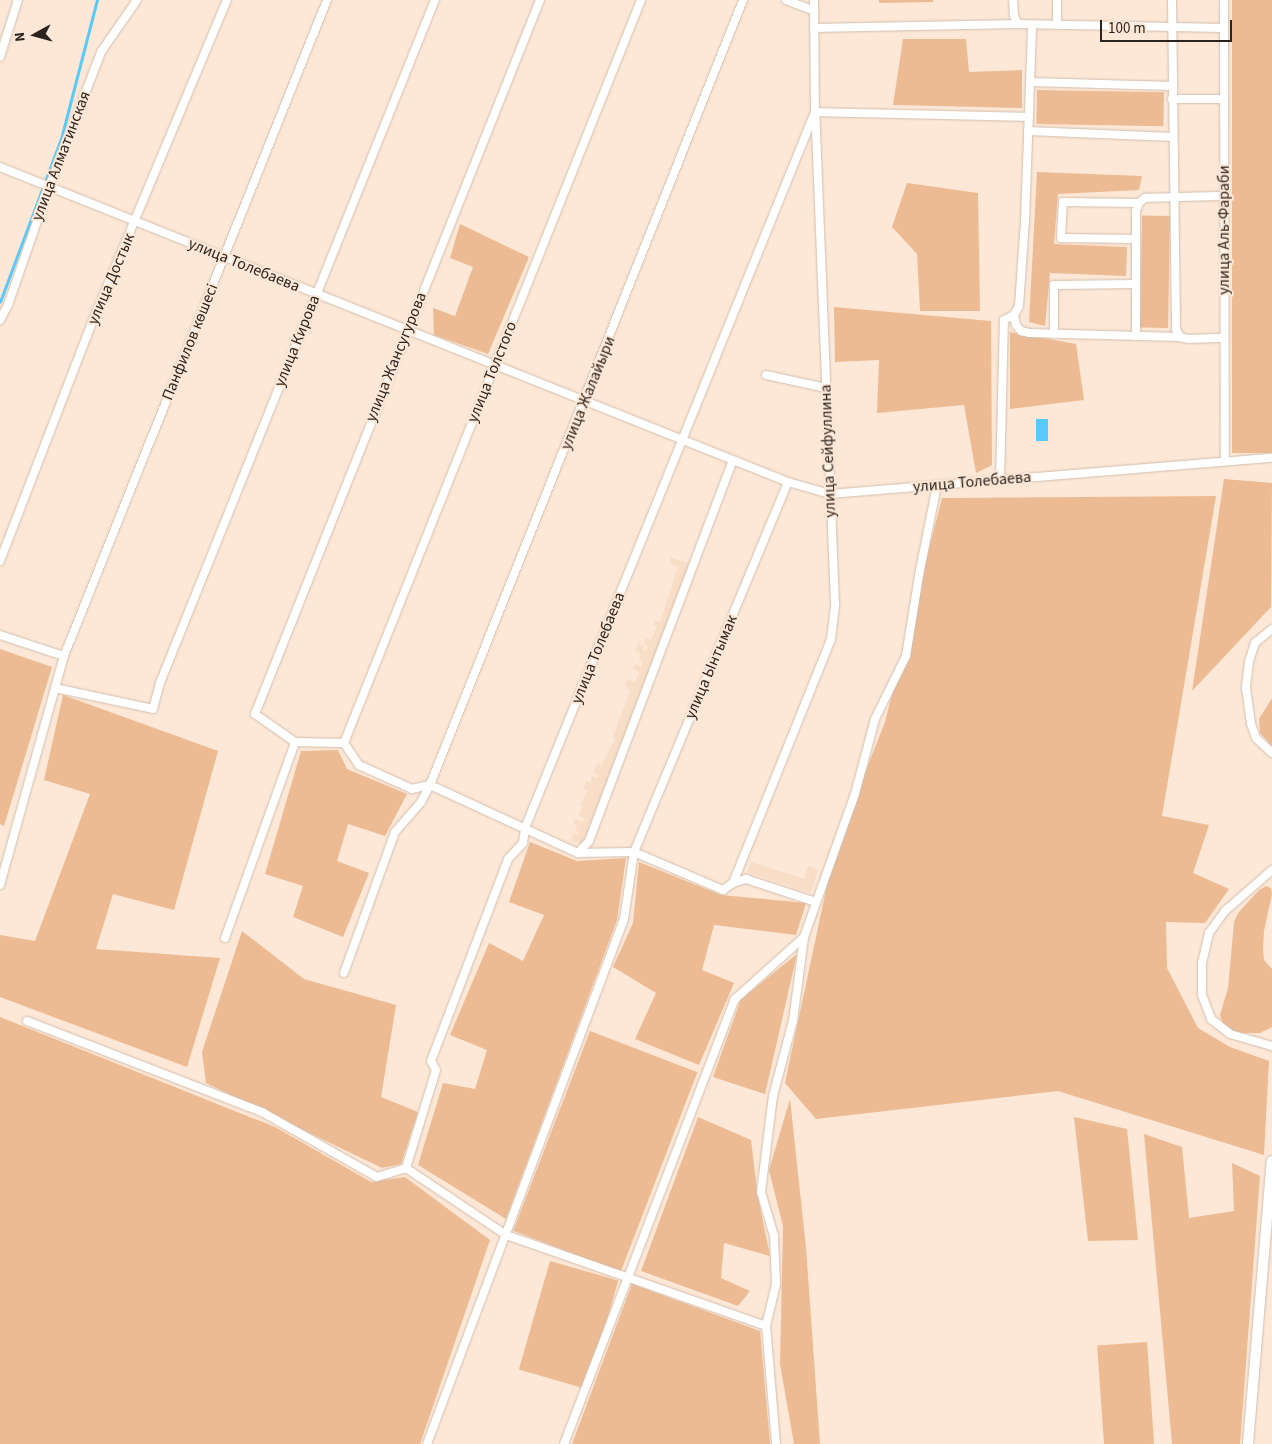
<!DOCTYPE html>
<meta charset="utf-8">
<style>
body{margin:0}
#map{position:relative;width:1272px;height:1444px;overflow:hidden;background:#fde8d7;font-family:"Source Sans 3",sans-serif}
div>[style]{position:absolute}
[style*='--x']{left:calc(var(--x)*1px);top:calc(var(--y)*1px);width:calc(var(--w)*1px);rotate:calc(var(--a)*1deg)}
.built>*{inset:0;background:#f8ddc7}
.green>*{inset:0;background:#ecbb93;transform-origin:0 0}
.water>*{inset:0;background:#57cafa;transform-origin:0 0}
.stream>*{height:2.5px;margin:-1.25px;padding:0 1.25px;transform-origin:1.25px;border-radius:1.25px;background:#57cafa}
.roads{filter:drop-shadow(0 0 1px #d2beae) drop-shadow(0 0 1px #d2beae)}
.minor>*{height:8px;margin:-4px;padding:0 4px;transform-origin:4px;border-radius:4px;background:#fff}
.secondary>*{height:10px;margin:-5px;padding:0 5px;transform-origin:5px;border-radius:5px;background:#fff}
span{translate:-50% -50%;white-space:nowrap;text-align:center;line-height:1.15;-webkit-text-stroke:4px #fde8d7;paint-order:stroke}
.street-label{font-size:16px;color:#2b231d}
.north{position:absolute;left:10px;top:10px;width:50px;height:50px;-webkit-text-stroke:4px #fde8d7;paint-order:stroke;rotate:263deg;font-size:14px;font-weight:700;line-height:20px;text-align:center;color:#2b231d}
.north::after{content:'';display:block;margin:auto;width:18px;height:22px;background:#2b231d;clip-path:polygon(50% 0,100% 100%,50% 72%,0 100%)}
.scale{position:absolute;left:1100px;top:20px;width:132px;height:22px;box-sizing:border-box;border:2px solid #2b231d;border-top:0;padding-left:6px;font-size:15px;line-height:18px;white-space:nowrap;color:#2b231d;-webkit-text-stroke:4px #fde8d7;paint-order:stroke}
</style>
<div id="map">
<div class="built">
<i style="clip-path:polygon(671px 557px,690px 564px,583px 845px,571px 840px,574px 833px,578px 835px,579px 832px,575px 830px,577px 825px,573px 823px,575px 819px,583px 822px,584px 819px,579px 816px,582px 807px,580px 805px,588px 790px,583px 788px,586px 781px,590px 782px,592px 776px,597px 778px,598px 775px,593px 773px,597px 763px,602px 764px,615px 739px,613px 737px,630px 691px,625px 685px,627px 679px,635px 682px,639px 672px,633px 669px,635px 664px,641px 667px,643px 661px,639px 659px,640px 654px,635px 651px,638px 643px,644px 646px,643px 650px,646px 651px,648px 646px,644px 644px,646px 638px,651px 640px,657px 626px,653px 625px,655px 620px,660px 622px,678px 567px,669px 563px)"></i>
<i style="clip-path:polygon(751px 862px,804px 879px,808px 866px,818px 869px,811px 893px,747px 872px)"></i>
</div>
<div class="green">
<i style="clip-path:polygon(879px 0,933px 0,933px 2px,879px 3px)"></i>
<i style="left:1232px;top:0;width:40px;height:453px"></i>
<i style="clip-path:polygon(903px 39px,966px 39px,969px 72px,1022px 70px,1022px 108px,893px 105px)"></i>
<i style="left:1037px;top:90px;width:127px;height:34px;rotate:1deg"></i>
<i style="clip-path:polygon(1037px 172px,1142px 176px,1139px 190px,1058px 194px,1054px 244px,1127px 247px,1126px 276px,1050px 273px,1045px 326px,1029px 322px)"></i>
<i style="clip-path:polygon(907px 183px,978px 193px,980px 311px,920px 311px,917px 254px,892px 227px)"></i>
<i style="left:1170px;top:216px;width:112px;height:28px;rotate:91deg"></i>
<i style="clip-path:polygon(460px 224px,529px 257px,488px 354px,434px 335px,433px 308px,455px 316px,473px 267px,450px 258px)"></i>
<i style="clip-path:polygon(834px 307px,991px 321px,992px 465px,976px 473px,964px 405px,877px 413px,879px 360px,835px 362px)"></i>
<i style="clip-path:polygon(1010px 332px,1076px 344px,1084px 400px,1010px 409px)"></i>
<i style="clip-path:polygon(1224px 479px,1272px 483px,1271px 607px,1192px 691px)"></i>
<i style="clip-path:polygon(1216px 496px,1162px 816px,1209px 825px,1193px 873px,1229px 889px,1205px 923px,1166px 922px,1167px 968px,1198px 1028px,1230px 1047px,1269px 1061px,1264px 1155px,1058px 1091px,816px 1119px,785px 1083px,834px 852px,885px 722px,942px 498px)"></i>
<i style="clip-path:polygon(0 649px,52px 667px,4px 826px,0 824px)"></i>
<i style="clip-path:polygon(63px 695px,218px 751px,174px 910px,113px 894px,96px 949px,220px 958px,187px 1067px,0 997px,0 935px,35px 941px,90px 794px,44px 780px)"></i>
<i style="clip-path:polygon(1272px 698px,1272px 746px,1260px 733px,1259px 719px)"></i>
<i style="clip-path:polygon(338px 750px,347px 769px,407px 794px,385px 836px,348px 824px,337px 861px,369px 873px,343px 937px,293px 917px,303px 886px,265px 874px,301px 751px)"></i>
<i style="clip-path:polygon(530px 842px,577px 861px,626px 858px,617px 920px,506px 1219px,418px 1165px,443px 1083px,475px 1089px,487px 1050px,450px 1035px,489px 943px,523px 961px,544px 915px,509px 902px)"></i>
<i style="clip-path:polygon(639px 862px,721px 895px,806px 903px,796px 935px,714px 925px,702px 970px,734px 983px,699px 1065px,635px 1039px,656px 993px,613px 967px,633px 923px)"></i>
<i style="clip-path:polygon(1266px 886px,1271px 888px,1272px 894px,1264px 931px,1263px 948px,1264px 960px,1272px 969px,1272px 1027px,1260px 1033px,1234px 1033px,1223px 1024px,1220px 1015px,1228px 988px,1234px 922px,1238px 913px,1259px 890px)"></i>
<i style="clip-path:polygon(242px 931px,304px 979px,396px 1005px,381px 1097px,418px 1112px,401px 1164px,382px 1168px,206px 1083px,202px 1052px)"></i>
<i style="clip-path:polygon(797px 954px,765px 1094px,713px 1077px,741px 999px)"></i>
<i style="clip-path:polygon(0 1017px,275px 1127px,371px 1182px,405px 1177px,490px 1240px,420px 1444px,0 1444px)"></i>
<i style="left:590px;top:1031px;width:115px;height:214px;rotate:21deg"></i>
<i style="clip-path:polygon(790px 1099px,806px 1248px,820px 1444px,794px 1444px,780px 1364px,783px 1226px,769px 1170px)"></i>
<i style="clip-path:polygon(698px 1117px,751px 1140px,758px 1197px,770px 1256px,724px 1243px,721px 1278px,750px 1291px,738px 1306px,641px 1271px)"></i>
<i style="clip-path:polygon(1074px 1117px,1127px 1129px,1138px 1240px,1088px 1241px)"></i>
<i style="clip-path:polygon(1144px 1134px,1182px 1147px,1189px 1218px,1234px 1211px,1232px 1163px,1260px 1176px,1240px 1444px,1172px 1444px)"></i>
<i style="left:550px;top:1261px;width:71px;height:113px;rotate:16deg"></i>
<i style="clip-path:polygon(632px 1284px,760px 1331px,770px 1444px,572px 1444px)"></i>
<i style="left:1147px;top:1342px;width:102px;height:50px;rotate:86deg"></i>
</div>
<div class="water">
<i style="left:1036px;top:419px;width:12px;height:22px"></i>
</div>
<div class="stream">
<i style="--x:0;--y:302;--w:174;--a:-69.5"></i>
<i style="--x:61;--y:139;--w:144;--a:-75.5"></i>
</div>
<div class="roads">
<div class="minor">
<i style="--x:540;--y:0;--w:769;--a:111.76"></i>
<i style="--x:255;--y:714;--w:49;--a:35"></i>
<i style="--x:295;--y:742;--w:49;--a:1.2"></i>
<i style="--x:344;--y:743;--w:27;--a:56"></i>
<i style="--x:359;--y:765;--w:58;--a:24.4"></i>
<i style="--x:412;--y:789;--w:18;--a:-13"></i>
<i style="--x:430;--y:785;--w:163;--a:24.7"></i>
<i style="--x:578;--y:853;--w:56;--a:-1"></i>
<i style="--x:634;--y:852;--w:97;--a:23.1"></i>
<i style="--x:723;--y:890;--w:12;--a:-35"></i>
<i style="--x:733;--y:883;--w:14;--a:-17"></i>
<i style="--x:746;--y:879;--w:74;--a:18.2"></i>
<i style="--x:786;--y:0;--w:30;--a:21"></i>
<i style="--x:1013;--y:0;--w:16;--a:86"></i>
<i style="--x:1014;--y:16;--w:9;--a:63"></i>
<i style="--x:1018;--y:24;--w:206;--a:1.1"></i>
<i style="--x:1057;--y:0;--w:25;--a:90"></i>
<i style="--x:1172;--y:0;--w:329;--a:89.3"></i>
<i style="--x:1176;--y:329;--w:9;--a:63"></i>
<i style="--x:1224;--y:0;--w:461;--a:89.9"></i>
<i style="--x:814;--y:28;--w:204;--a:-1.1"></i>
<i style="--x:0;--y:57;--w:60;--a:-72.5"></i>
<i style="--x:1030;--y:82;--w:142;--a:1.6"></i>
<i style="--x:1172;--y:99;--w:52;--a:0"></i>
<i style="--x:1028;--y:131;--w:145;--a:2.4"></i>
<i style="--x:0;--y:167;--w:849;--a:21.79"></i>
<i style="--x:788;--y:482;--w:44;--a:15.9"></i>
<i style="--x:830;--y:494;--w:443;--a:-4.7"></i>
<i style="--x:1136;--y:239;--w:75;--a:-179.2"></i>
<i style="--x:1061;--y:238;--w:36;--a:-87"></i>
<i style="--x:1063;--y:202;--w:76;--a:0.8"></i>
<i style="--x:1014;--y:315;--w:10;--a:79"></i>
<i style="--x:1016;--y:325;--w:8;--a:50"></i>
<i style="--x:1021;--y:331;--w:8;--a:14"></i>
<i style="--x:1029;--y:333;--w:151;--a:1.5"></i>
<i style="--x:1180;--y:337;--w:9;--a:13"></i>
<i style="--x:1189;--y:339;--w:35;--a:-2"></i>
<i style="--x:0;--y:320;--w:17;--a:-62"></i>
<i style="--x:8;--y:305;--w:125;--a:-70.8"></i>
<i style="--x:49;--y:187;--w:145;--a:-68.9"></i>
<i style="--x:101;--y:52;--w:63;--a:-55.3"></i>
<i style="--x:1054;--y:334;--w:49;--a:-90"></i>
<i style="--x:1054;--y:285;--w:82;--a:-0.7"></i>
<i style="--x:1136;--y:336;--w:125;--a:-90"></i>
<i style="--x:1136;--y:211;--w:9;--a:-69"></i>
<i style="--x:1139;--y:203;--w:8;--a:-40"></i>
<i style="--x:1145;--y:198;--w:79;--a:-1.5"></i>
<i style="--x:766;--y:375;--w:61;--a:12.2"></i>
<i style="--x:1000;--y:480;--w:160;--a:-88.6"></i>
<i style="--x:1004;--y:320;--w:11;--a:-27"></i>
<i style="--x:1014;--y:315;--w:10;--a:-61"></i>
<i style="--x:1019;--y:306;--w:86;--a:-86"></i>
<i style="--x:1025;--y:220;--w:195;--a:-87.9"></i>
<i style="--x:0;--y:561;--w:258;--a:-68.9"></i>
<i style="--x:93;--y:320;--w:347;--a:-67.3"></i>
<i style="--x:1272;--y:629;--w:22;--a:141"></i>
<i style="--x:1255;--y:643;--w:20;--a:108"></i>
<i style="--x:1249;--y:662;--w:26;--a:97"></i>
<i style="--x:1246;--y:688;--w:36;--a:82"></i>
<i style="--x:1251;--y:724;--w:15;--a:70"></i>
<i style="--x:1256;--y:738;--w:22;--a:43"></i>
<i style="--x:0;--y:635;--w:67;--a:18.2"></i>
<i style="--x:55;--y:688;--w:100;--a:12.1"></i>
<i style="--x:153;--y:709;--w:27;--a:-75"></i>
<i style="--x:160;--y:683;--w:736;--a:-68.07"></i>
<i style="--x:344;--y:743;--w:800;--a:-68.21"></i>
<i style="--x:578;--y:853;--w:16;--a:-47"></i>
<i style="--x:589;--y:841;--w:407;--a:-69.3"></i>
<i style="--x:1272;--y:870;--w:62;--a:138.9"></i>
<i style="--x:1225;--y:911;--w:27;--a:126"></i>
<i style="--x:1209;--y:933;--w:31;--a:103"></i>
<i style="--x:1202;--y:963;--w:32;--a:90"></i>
<i style="--x:1202;--y:995;--w:26;--a:69"></i>
<i style="--x:1211;--y:1019;--w:24;--a:38"></i>
<i style="--x:1230;--y:1034;--w:44;--a:15.9"></i>
<i style="--x:733;--y:883;--w:263;--a:-68.1"></i>
<i style="--x:831;--y:639;--w:35;--a:-83"></i>
<i style="--x:835;--y:604;--w:492;--a:-92.3"></i>
<i style="--x:815;--y:112;--w:112;--a:-90.5"></i>
<i style="--x:0;--y:885;--w:238;--a:-74.4"></i>
<i style="--x:64;--y:656;--w:707;--a:-68.15"></i>
<i style="--x:225;--y:938;--w:208;--a:-70.3"></i>
<i style="--x:344;--y:973;--w:150;--a:-70.1"></i>
<i style="--x:395;--y:832;--w:40;--a:-49"></i>
<i style="--x:421;--y:802;--w:19;--a:-62"></i>
<i style="--x:430;--y:785;--w:845;--a:-68.26"></i>
<i style="--x:27;--y:1021;--w:252;--a:21.2"></i>
<i style="--x:262;--y:1112;--w:132;--a:29.5"></i>
<i style="--x:377;--y:1177;--w:30;--a:-17"></i>
<i style="--x:766;--y:1326;--w:275;--a:-160.7"></i>
<i style="--x:506;--y:1235;--w:120;--a:-146.2"></i>
<i style="--x:406;--y:1168;--w:102;--a:-73"></i>
<i style="--x:436;--y:1070;--w:10;--a:-119"></i>
<i style="--x:431;--y:1061;--w:216;--a:-69.1"></i>
<i style="--x:508;--y:859;--w:22;--a:-47"></i>
<i style="--x:523;--y:843;--w:15;--a:-82"></i>
<i style="--x:525;--y:828;--w:772;--a:-67.95"></i>
<i style="--x:815;--y:112;--w:214;--a:1.3"></i>
<i style="--x:427;--y:1444;--w:561;--a:-69.43"></i>
<i style="--x:624;--y:919;--w:68;--a:-81.5"></i>
<i style="--x:634;--y:852;--w:401;--a:-67.4"></i>
<i style="--x:564;--y:1444;--w:477;--a:-69"></i>
<i style="--x:735;--y:999;--w:93;--a:-41.9"></i>
<i style="--x:804;--y:937;--w:152;--a:-70.4"></i>
<i style="--x:855;--y:794;--w:78;--a:-75.1"></i>
<i style="--x:875;--y:719;--w:70;--a:-63.8"></i>
<i style="--x:906;--y:656;--w:87;--a:-80.8"></i>
<i style="--x:920;--y:570;--w:87;--a:-78.7"></i>
<i style="--x:776;--y:1444;--w:118;--a:-94.8"></i>
<i style="--x:766;--y:1326;--w:43;--a:-76.6"></i>
<i style="--x:776;--y:1284;--w:48;--a:-92.4"></i>
<i style="--x:774;--y:1236;--w:46;--a:-106.5"></i>
<i style="--x:761;--y:1192;--w:97;--a:-82.9"></i>
<i style="--x:773;--y:1096;--w:78;--a:-75.1"></i>
<i style="--x:793;--y:1021;--w:85;--a:-82.5"></i>
</div>
<div class="secondary">
<i style="--x:1248;--y:1444;--w:284;--a:-85.2"></i>
</div>
</div>
<div class="street-label">
<span style="left:61px;top:156px;rotate:-69deg">улица Алматинская</span>
<span style="left:1224px;top:230px;rotate:-90deg">улица Аль-Фараби</span>
<span style="left:244px;top:265px;rotate:22deg">улица Толебаева</span>
<span style="left:111px;top:279px;rotate:-67deg">улица Достык</span>
<span style="left:297px;top:341px;rotate:-68deg">улица Кирова</span>
<span style="left:190px;top:342px;rotate:-68deg">Панфилов көшесі</span>
<span style="left:396px;top:357px;rotate:-68deg">улица Жансугурова</span>
<span style="left:492px;top:372px;rotate:-68deg">улица Толстого</span>
<span style="left:588px;top:393px;rotate:-68deg">улица Жалайыри</span>
<span style="left:828px;top:451px;rotate:-92deg">улица Сейфуллина</span>
<span style="left:972px;top:482px;rotate:-5deg">улица Толебаева</span>
<span style="left:598px;top:648px;rotate:-68deg">улица Толебаева</span>
<span style="left:711px;top:667px;rotate:-67deg">улица Ынтымак</span>
</div>
<div class="north">N</div>
<div class="scale">100 m</div>
</div>
